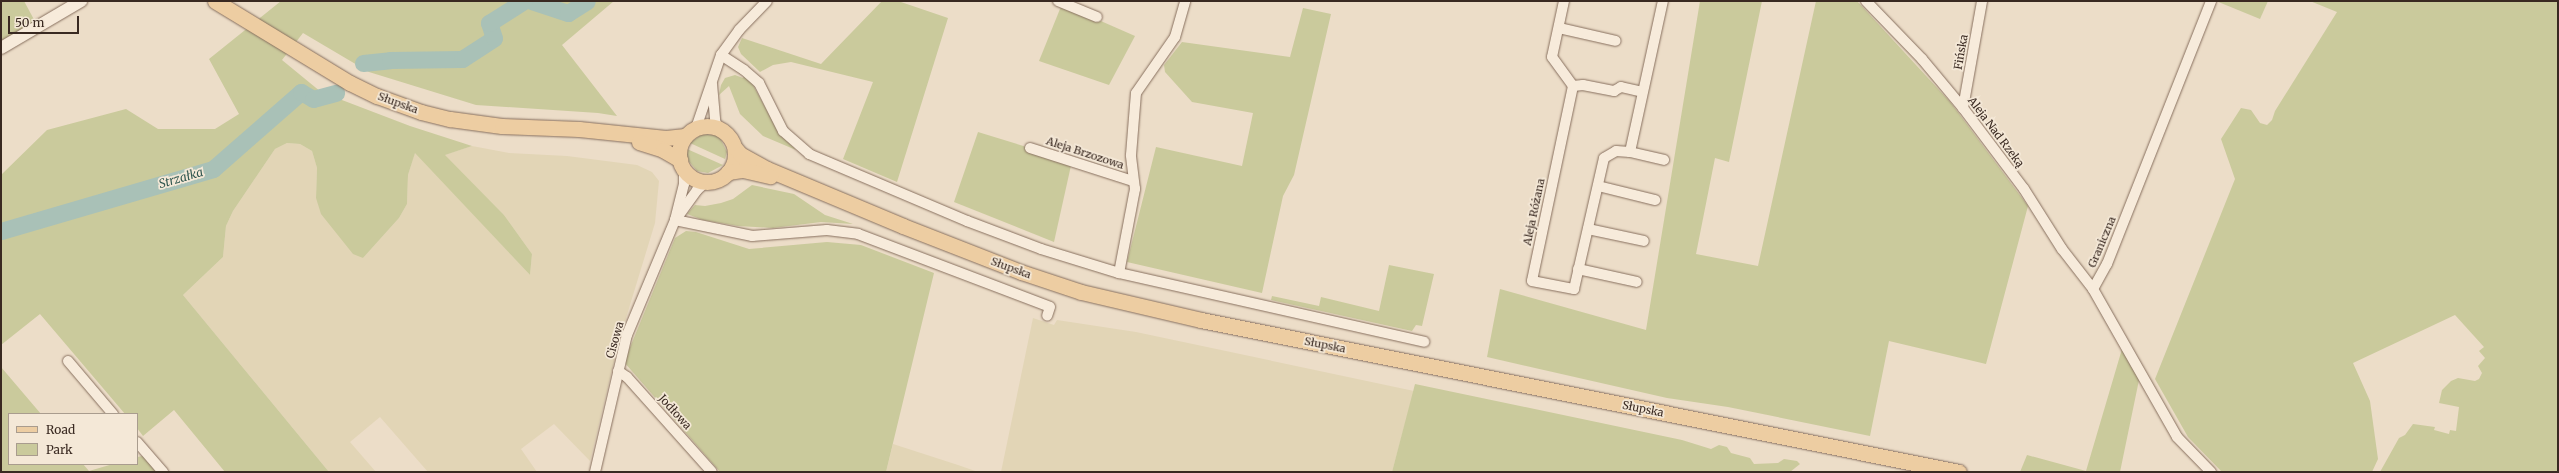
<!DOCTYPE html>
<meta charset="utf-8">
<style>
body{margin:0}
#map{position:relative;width:2559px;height:473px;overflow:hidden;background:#ecddc8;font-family:Merriweather,serif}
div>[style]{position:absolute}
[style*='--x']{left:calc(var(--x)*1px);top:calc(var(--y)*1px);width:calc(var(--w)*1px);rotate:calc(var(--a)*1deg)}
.farmland>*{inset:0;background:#e2d5b6}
.green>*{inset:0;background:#caca9c}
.river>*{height:17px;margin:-8.5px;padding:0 8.5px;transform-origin:8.5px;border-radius:8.5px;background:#a9c1b7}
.roads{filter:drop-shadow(0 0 1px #876f5e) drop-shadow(0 0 1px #876f5e)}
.minor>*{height:10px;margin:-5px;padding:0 5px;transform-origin:5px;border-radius:5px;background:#f7ebdb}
.tertiary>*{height:12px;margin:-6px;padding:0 6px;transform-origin:6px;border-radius:6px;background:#f7ebdb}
.primary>*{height:15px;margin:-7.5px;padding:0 7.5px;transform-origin:7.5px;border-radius:7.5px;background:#edcda2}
.primary>.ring{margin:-7.5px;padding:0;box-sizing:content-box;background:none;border:15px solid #edcda2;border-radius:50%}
span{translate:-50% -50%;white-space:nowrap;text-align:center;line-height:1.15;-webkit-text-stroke:3.5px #f4e8d7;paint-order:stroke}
.street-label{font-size:11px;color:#392921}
.water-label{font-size:12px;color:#315750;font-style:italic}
.frame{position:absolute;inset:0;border:2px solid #392921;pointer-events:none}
.legend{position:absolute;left:8px;top:413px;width:130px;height:52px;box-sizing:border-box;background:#f4e8d7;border:1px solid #a99c8e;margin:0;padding:5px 7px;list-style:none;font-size:12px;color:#392921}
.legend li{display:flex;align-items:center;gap:8px;height:20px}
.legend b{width:20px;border:1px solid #a99c8e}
.scale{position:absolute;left:8px;top:16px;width:71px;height:18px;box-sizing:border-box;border:2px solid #392921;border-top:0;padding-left:5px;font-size:12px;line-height:14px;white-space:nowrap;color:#392921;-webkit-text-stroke:3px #f4e8d7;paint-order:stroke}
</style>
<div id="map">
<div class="farmland">
<i style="clip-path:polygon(287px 143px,300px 144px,312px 151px,317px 168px,316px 198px,363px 258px,399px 218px,407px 204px,408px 175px,415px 152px,530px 275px,532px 254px,504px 215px,444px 155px,472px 146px,509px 153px,567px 156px,637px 165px,652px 172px,659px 181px,655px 223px,619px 341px,590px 461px,554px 424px,521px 449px,537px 472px,428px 472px,380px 417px,350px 442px,376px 472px,329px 472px,183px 295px,223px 257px,226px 226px,233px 211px,275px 149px)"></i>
<i style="clip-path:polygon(1033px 318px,1054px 325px,1057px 320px,1136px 332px,1414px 391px,1392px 472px,1001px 472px)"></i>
<i style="clip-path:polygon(893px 444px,958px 465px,978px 472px,886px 472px)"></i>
</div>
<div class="green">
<i style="clip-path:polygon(1px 1px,24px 1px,38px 27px,1px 48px)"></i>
<i style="clip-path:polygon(281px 1px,614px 1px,562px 45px,617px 116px,598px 113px,476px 105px,369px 72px,303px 33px,282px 60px,321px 92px,410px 126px,472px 146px,445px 155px,504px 215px,532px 254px,530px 275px,415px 153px,408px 175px,407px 204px,399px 218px,363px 258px,353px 254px,321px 214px,316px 198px,317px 168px,312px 151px,300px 144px,287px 143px,275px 149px,233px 211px,226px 226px,223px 257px,183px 295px,329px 472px,225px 472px,174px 410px,143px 436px,137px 428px,137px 414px,125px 414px,40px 314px,1px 345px,1px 175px,47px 130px,126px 109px,158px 129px,215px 129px,239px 114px,209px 59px)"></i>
<i style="clip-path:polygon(882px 1px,898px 1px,948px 18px,897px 182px,843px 159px,873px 82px,791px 62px,773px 65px,760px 72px,741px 54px,738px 47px,742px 38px,821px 64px)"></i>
<i style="clip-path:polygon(1700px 1px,1762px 1px,1729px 162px,1715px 158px,1696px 254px,1758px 266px,1816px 1px,1858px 2px,1951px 103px,2028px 206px,1986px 364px,1889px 341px,1870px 436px,1728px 407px,1667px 398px,1487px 357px,1500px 289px,1646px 330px)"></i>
<i style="clip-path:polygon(2216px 1px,2268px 1px,2260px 19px)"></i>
<i style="clip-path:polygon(2310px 1px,2558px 1px,2558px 472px,2380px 472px,2399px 438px,2405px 435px,2413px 424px,2435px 427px,2434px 430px,2449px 434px,2450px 430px,2456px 431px,2459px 407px,2439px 403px,2442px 390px,2451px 381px,2458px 378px,2475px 381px,2479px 379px,2482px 373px,2478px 366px,2485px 358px,2479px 351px,2484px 347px,2455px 315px,2353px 363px,2370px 401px,2378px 459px,2372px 472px,2222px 472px,2188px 437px,2155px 379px,2235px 179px,2221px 139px,2241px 108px,2251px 110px,2260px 123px,2267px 125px,2272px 120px,2275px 111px,2337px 12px)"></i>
<i style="clip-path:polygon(1062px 4px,1135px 36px,1109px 85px,1039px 61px)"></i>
<i style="clip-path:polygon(1303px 8px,1331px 14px,1294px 175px,1283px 196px,1262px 293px,1127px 262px,1156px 147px,1242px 166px,1253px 113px,1192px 102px,1165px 72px,1164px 65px,1182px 42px,1290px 57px)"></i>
<i style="clip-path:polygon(735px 75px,743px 78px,744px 76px,752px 83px,779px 133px,796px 150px,763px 136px,740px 114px,729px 86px,719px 95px,721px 85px,725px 78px)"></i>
<i style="clip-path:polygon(978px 132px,1072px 161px,1054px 242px,954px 202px)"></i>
<i style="clip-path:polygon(702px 134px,715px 135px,720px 138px,727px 152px,725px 159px,690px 143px)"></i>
<i style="clip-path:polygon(687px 149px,723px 165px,708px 173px,697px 171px,687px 159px)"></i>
<i style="clip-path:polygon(752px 185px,794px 194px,825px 215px,853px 224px,821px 222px,773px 228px,738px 226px,703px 220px,687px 214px,695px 205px,705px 206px,721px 203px,733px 199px)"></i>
<i style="clip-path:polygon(686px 231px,696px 232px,749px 249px,827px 242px,861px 245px,934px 273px,886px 472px,720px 472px,624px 362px,675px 238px)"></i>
<i style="clip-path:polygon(1389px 265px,1434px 274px,1422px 326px,1416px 325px,1412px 331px,1271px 300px,1272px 296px,1319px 306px,1321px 297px,1379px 311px)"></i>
<i style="clip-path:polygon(2122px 349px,2139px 380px,2120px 472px,2020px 472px,2027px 455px,2086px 471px)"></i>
<i style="clip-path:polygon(1px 367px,41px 414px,9px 414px,9px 464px,83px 464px,89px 471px,113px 464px,137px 464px,137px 457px,143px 456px,157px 472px,1px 472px)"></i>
<i style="clip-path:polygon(1415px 384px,1682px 440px,1711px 449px,1719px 445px,1727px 447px,1731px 453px,1750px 458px,1754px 464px,1778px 463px,1784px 459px,1797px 461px,1800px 464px,1790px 472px,1392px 472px)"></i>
</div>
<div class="river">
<i style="--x:531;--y:1;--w:39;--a:18"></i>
<i style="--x:568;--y:13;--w:22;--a:-32"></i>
<i style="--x:363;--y:63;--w:27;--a:-6"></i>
<i style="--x:390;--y:60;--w:72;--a:-0.8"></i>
<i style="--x:462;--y:59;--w:38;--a:-33"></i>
<i style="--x:494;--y:38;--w:16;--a:-108"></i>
<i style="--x:489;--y:23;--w:41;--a:-32.2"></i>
<i style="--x:1;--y:231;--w:221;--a:-16.3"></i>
<i style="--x:213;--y:169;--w:117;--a:-41.2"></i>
<i style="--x:301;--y:92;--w:14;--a:30"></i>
<i style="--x:313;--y:99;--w:24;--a:-15"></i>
</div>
<div class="roads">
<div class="minor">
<i style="--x:1058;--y:1;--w:42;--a:22.3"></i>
<i style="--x:1564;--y:1;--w:57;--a:102.1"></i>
<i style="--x:1552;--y:57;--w:36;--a:54"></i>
<i style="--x:1573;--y:86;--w:199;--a:101.9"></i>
<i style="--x:1532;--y:281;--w:43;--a:10.8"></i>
<i style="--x:1574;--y:289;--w:134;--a:-77.1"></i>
<i style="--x:1604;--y:158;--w:14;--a:-30"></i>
<i style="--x:1616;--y:151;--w:14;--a:4"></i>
<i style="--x:1630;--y:152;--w:155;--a:-77.7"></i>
<i style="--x:1866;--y:1;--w:81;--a:46"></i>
<i style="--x:1922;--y:59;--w:64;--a:50.1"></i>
<i style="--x:1963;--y:108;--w:101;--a:53"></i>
<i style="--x:2024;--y:189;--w:71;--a:57.7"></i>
<i style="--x:2062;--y:249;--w:51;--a:52.2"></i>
<i style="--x:2093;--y:289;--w:170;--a:60.4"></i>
<i style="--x:2177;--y:437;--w:49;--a:45.8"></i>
<i style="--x:1559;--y:28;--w:58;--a:12.8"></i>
<i style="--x:721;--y:55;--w:27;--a:33"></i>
<i style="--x:744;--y:70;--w:20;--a:41"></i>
<i style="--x:759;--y:83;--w:54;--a:63.4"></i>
<i style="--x:783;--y:131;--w:35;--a:41"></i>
<i style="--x:809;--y:154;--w:172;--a:23"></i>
<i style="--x:967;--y:221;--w:79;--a:20.7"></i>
<i style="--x:1041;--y:249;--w:82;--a:17.1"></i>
<i style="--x:1119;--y:273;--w:313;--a:12.7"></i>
<i style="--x:712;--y:84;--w:37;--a:85"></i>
<i style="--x:715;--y:121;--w:8;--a:67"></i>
<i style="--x:1573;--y:86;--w:10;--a:-6"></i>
<i style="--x:1583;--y:85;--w:32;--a:11"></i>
<i style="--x:1614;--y:91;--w:8;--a:-30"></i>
<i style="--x:1621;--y:87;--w:22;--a:13"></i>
<i style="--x:1963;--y:108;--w:109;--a:-79.9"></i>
<i style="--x:696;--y:128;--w:77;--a:-71.1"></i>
<i style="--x:721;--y:55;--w:31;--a:-54"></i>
<i style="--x:739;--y:30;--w:40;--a:-46"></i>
<i style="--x:1030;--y:148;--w:108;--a:17.8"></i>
<i style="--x:1630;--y:152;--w:35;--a:13"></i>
<i style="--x:1598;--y:186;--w:59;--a:13.8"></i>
<i style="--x:679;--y:215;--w:31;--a:-54"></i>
<i style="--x:697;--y:190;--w:12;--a:-42"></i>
<i style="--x:675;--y:220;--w:79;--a:11.7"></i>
<i style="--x:752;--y:236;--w:75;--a:-4.6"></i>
<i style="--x:827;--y:230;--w:31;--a:7"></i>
<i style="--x:858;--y:234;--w:205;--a:20.8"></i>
<i style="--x:1050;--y:307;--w:9;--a:108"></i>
<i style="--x:1588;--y:229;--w:57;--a:12.1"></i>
<i style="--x:1578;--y:269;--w:60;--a:12.4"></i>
<i style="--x:1119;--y:273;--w:86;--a:-79.2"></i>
<i style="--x:1135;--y:189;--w:34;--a:-97"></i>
<i style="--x:1131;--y:155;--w:62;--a:-85.4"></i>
<i style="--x:1136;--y:93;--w:68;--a:-55.1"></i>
<i style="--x:1175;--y:37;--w:37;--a:-74"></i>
<i style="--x:2093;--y:289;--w:29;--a:-61"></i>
<i style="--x:2107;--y:264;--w:283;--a:-68.4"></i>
<i style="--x:68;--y:361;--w:70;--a:49.7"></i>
<i style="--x:618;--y:371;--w:11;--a:34"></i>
<i style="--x:627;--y:377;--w:127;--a:48.2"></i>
<i style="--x:137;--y:442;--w:40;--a:49"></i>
<i style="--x:595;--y:472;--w:141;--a:-76.9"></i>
<i style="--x:627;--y:335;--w:125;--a:-67.3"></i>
<i style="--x:675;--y:220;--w:37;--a:-76"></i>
<i style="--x:684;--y:184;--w:14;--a:-90"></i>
</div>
<div class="tertiary">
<i style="--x:1;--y:48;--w:93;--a:-30.4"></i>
</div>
<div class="primary">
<i style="--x:215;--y:1;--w:158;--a:31.3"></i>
<i style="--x:350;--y:83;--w:30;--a:26"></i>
<i style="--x:377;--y:96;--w:47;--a:20"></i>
<i style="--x:421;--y:112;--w:30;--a:14"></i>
<i style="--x:450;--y:119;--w:52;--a:7.7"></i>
<i style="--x:502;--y:126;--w:77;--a:2.2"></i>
<i style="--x:579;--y:129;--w:87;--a:5.9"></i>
<i style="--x:666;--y:138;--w:19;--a:-6"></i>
<i class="ring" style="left:679px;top:126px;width:41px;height:41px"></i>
<i style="--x:639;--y:142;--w:25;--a:18"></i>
<i style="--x:663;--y:150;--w:20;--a:30"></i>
<i style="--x:735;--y:148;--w:8;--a:50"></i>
<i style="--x:740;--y:154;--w:31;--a:29"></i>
<i style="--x:767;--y:169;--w:147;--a:22.7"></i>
<i style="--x:903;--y:226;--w:127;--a:21.3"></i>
<i style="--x:1021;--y:272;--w:63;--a:18.4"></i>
<i style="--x:1081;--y:292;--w:123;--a:13.1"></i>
<i style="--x:1201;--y:320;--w:773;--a:11.34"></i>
<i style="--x:728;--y:172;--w:15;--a:-8"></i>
<i style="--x:743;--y:170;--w:28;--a:13"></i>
</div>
</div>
<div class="street-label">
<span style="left:1961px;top:52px;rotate:-80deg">Fińska</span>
<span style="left:398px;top:103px;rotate:20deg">Słupska</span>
<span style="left:1996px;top:132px;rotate:53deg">Aleja Nad Rzeką</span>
<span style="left:1085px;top:153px;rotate:18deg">Aleja Brzozowa</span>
<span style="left:1534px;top:212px;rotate:-78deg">Aleja Różana</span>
<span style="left:2102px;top:242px;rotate:-67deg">Graniczna</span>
<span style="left:1011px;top:268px;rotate:20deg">Słupska</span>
<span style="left:615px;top:340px;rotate:-74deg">Cisowa</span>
<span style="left:1325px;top:345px;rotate:11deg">Słupska</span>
<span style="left:1643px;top:409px;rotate:11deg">Słupska</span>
<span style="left:675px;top:412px;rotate:48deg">Jodłowa</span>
</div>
<div class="water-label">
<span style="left:181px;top:178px;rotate:-16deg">Strzałka</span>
</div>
<div class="frame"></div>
<ul class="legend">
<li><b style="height:5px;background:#edcda2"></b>Road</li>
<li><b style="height:11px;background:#caca9c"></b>Park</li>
</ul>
<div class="scale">50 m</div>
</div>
